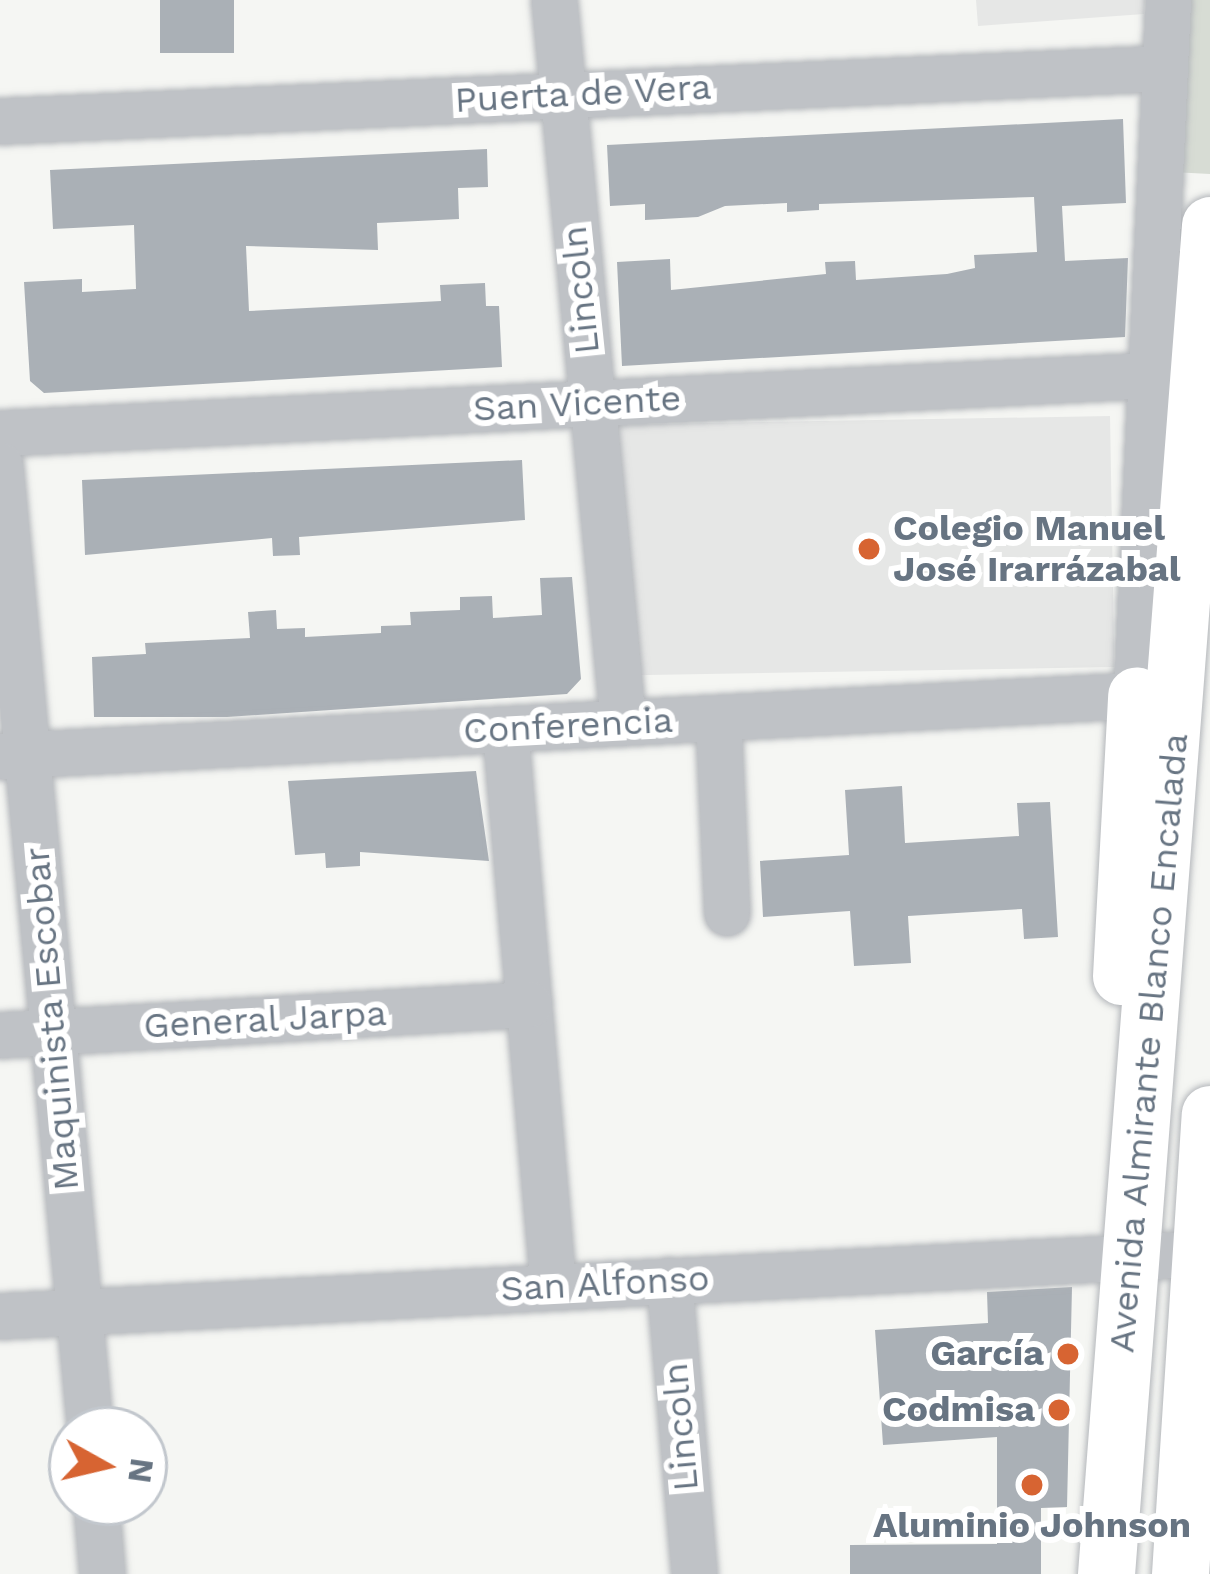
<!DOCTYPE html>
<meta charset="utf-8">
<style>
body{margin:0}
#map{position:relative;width:1210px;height:1574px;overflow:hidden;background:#f5f6f3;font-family:"Work Sans",sans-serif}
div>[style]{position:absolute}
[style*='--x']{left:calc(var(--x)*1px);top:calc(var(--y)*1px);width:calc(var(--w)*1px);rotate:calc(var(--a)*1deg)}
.built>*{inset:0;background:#e6e7e6;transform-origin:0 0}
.green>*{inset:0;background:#d7dcd4}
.building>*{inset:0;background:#aab0b6;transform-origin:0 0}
.roads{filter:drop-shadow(0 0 3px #b5b8bc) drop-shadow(0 0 3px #b5b8bc)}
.minor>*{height:45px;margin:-22.5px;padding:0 22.5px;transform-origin:22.5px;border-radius:22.5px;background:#bfc2c6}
.major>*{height:57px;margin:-28.5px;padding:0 28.5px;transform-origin:28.5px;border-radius:28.5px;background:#fff}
.dots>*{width:33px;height:33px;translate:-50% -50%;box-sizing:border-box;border:6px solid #fff;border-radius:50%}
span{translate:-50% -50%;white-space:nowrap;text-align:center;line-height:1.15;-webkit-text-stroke:12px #fff;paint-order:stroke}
.street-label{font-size:36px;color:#677482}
.poi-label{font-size:36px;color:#677482;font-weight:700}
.left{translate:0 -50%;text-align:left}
.right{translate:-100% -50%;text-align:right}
.north{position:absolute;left:48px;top:1406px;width:120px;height:120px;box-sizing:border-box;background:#fff;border:3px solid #c2c7cd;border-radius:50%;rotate:98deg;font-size:33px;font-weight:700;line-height:48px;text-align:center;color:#677482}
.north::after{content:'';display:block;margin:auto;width:42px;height:54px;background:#d76432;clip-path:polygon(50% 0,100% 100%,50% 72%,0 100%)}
</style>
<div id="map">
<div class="built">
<i style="clip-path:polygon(976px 0,1145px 0,1144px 14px,978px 26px)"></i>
<i style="left:1110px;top:416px;width:251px;height:495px;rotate:89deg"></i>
</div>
<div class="green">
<i style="clip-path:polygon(1178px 0,1210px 0,1210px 174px,1172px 172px)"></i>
</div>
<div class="building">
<i style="left:160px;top:0;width:74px;height:53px"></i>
<i style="clip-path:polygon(1123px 119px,1126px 203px,1062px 206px,1065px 261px,1128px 258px,1125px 337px,622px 366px,617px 262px,670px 259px,671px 290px,826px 274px,825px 262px,855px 261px,856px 280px,947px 274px,975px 268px,974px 255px,1037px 252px,1034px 197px,819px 204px,819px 210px,787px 212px,787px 203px,725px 206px,698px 217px,645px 220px,645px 204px,610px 206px,607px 145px)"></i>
<i style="clip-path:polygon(487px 149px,488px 187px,458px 188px,459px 219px,377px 223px,378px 250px,246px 246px,249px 311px,441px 301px,440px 285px,485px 283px,486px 306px,499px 306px,502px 367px,44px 393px,30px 381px,24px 282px,82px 279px,82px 292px,136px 289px,134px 225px,53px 229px,50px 170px)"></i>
<i style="clip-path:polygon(522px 460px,525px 520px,299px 537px,300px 555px,273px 556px,272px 538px,85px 555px,82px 480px)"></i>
<i style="clip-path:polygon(572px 577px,581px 679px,567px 694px,227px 717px,94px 717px,92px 657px,146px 654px,145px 643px,250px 638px,248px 612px,276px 610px,277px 629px,305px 628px,305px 637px,381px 633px,381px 626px,411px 625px,410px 612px,460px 610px,460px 597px,492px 596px,493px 618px,542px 615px,540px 578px)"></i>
<i style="clip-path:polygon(476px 771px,489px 861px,360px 852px,360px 866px,326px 868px,325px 853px,295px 855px,288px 781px)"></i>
<i style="clip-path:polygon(902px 786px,905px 843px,1019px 836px,1017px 803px,1050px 802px,1058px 937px,1024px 939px,1022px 909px,908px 916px,911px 963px,854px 966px,850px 911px,763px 917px,760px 861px,849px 855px,845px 790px)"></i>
<i style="clip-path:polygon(1072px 1287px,1067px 1507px,1041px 1508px,1041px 1574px,850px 1574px,850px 1545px,997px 1544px,997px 1437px,883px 1445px,875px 1330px,988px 1323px,987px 1292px)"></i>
</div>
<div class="roads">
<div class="minor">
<i style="--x:554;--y:0;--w:726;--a:84.55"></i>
<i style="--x:0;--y:121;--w:1166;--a:-2.6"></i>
<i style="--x:0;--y:433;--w:1154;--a:-2.88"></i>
<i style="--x:0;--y:465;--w:969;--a:84.67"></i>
<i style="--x:718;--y:718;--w:195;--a:87.4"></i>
<i style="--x:505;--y:729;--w:559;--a:85.07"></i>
<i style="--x:0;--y:756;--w:1138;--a:-3.07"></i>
<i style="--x:1136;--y:695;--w:696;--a:-87.36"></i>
<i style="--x:0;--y:1035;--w:530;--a:-3.35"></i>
<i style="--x:669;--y:1280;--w:295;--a:85.1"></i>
<i style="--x:0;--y:1316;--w:1212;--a:-2.98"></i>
<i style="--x:96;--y:1502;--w:72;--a:85.2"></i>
</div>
<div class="major">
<i style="--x:1121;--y:976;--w:281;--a:-86.9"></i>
<i style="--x:1106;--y:1574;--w:1353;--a:-85.59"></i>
<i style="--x:1180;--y:1574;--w:461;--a:-86.3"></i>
</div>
</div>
<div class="dots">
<i style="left:869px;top:549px;background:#d76432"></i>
<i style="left:1068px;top:1354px;background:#d76432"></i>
<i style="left:1059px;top:1410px;background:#d76432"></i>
<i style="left:1032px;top:1485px;background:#d76432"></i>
</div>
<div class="street-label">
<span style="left:583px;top:94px;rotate:-3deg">Puerta de Vera</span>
<span style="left:581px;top:290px;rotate:-96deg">Lincoln</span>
<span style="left:577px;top:404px;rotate:-3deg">San Vicente</span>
<span style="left:568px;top:726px;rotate:-3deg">Conferencia</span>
<span style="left:52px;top:1019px;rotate:-95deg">Maquinista Escobar</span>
<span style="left:265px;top:1020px;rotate:-3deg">General Jarpa</span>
<span style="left:1149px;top:1043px;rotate:-85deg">Avenida Almirante Blanco Encalada</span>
<span style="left:605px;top:1284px;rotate:-3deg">San Alfonso</span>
<span style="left:681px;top:1427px;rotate:-95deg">Lincoln</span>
</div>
<div class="poi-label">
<span class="left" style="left:893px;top:549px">Colegio Manuel<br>José Irarrázabal</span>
<span class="right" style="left:1044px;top:1354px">García</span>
<span class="right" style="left:1035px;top:1410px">Codmisa</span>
<span style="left:1032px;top:1526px">Aluminio Johnson</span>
</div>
<div class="north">N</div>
</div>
